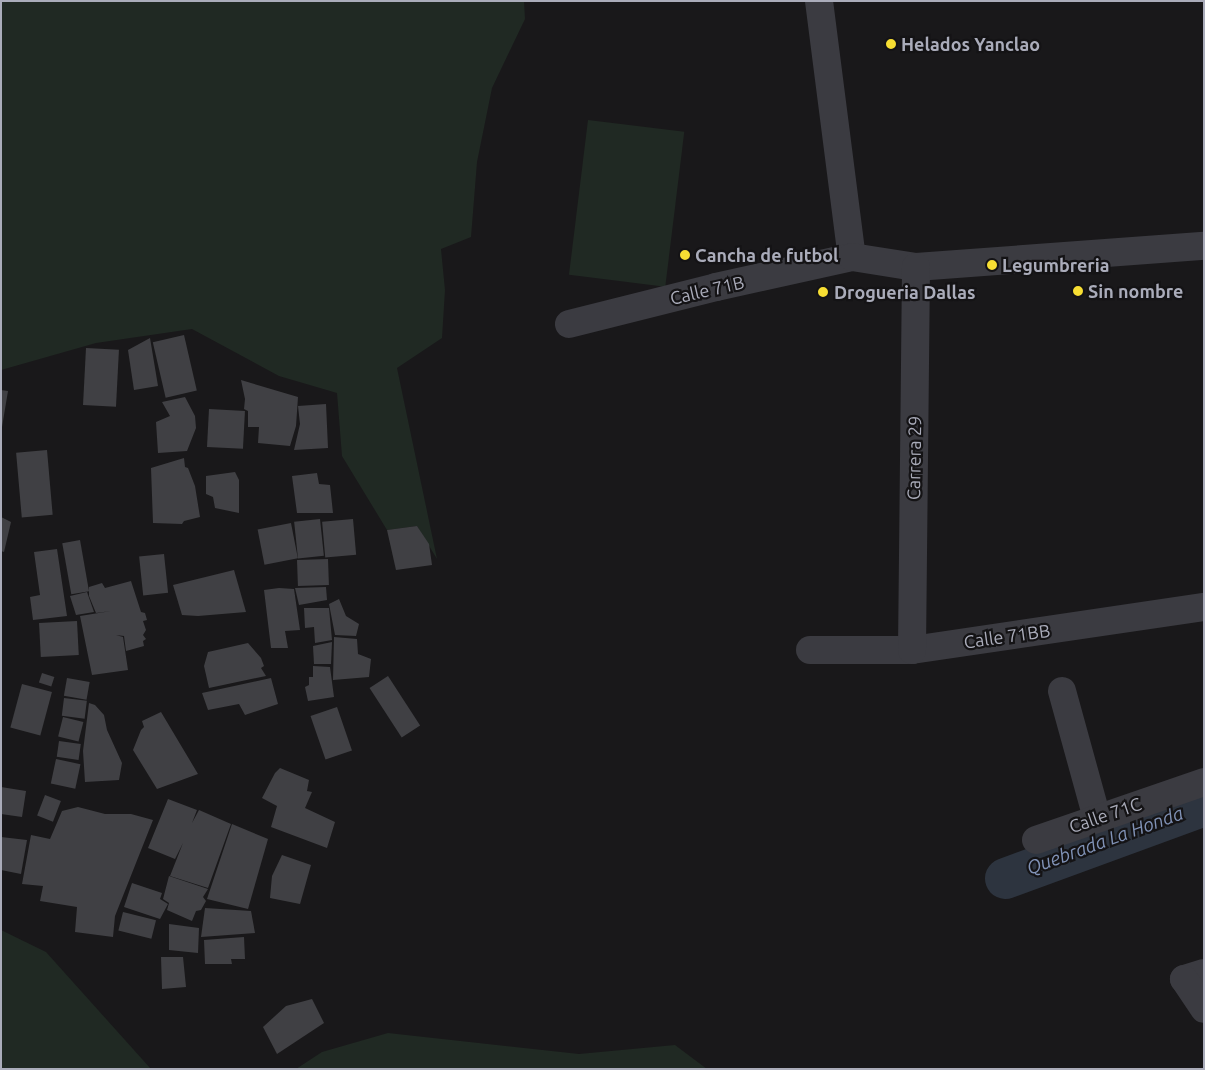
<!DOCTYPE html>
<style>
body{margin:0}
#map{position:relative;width:1205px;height:1070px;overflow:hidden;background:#19181a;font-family:Ubuntu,sans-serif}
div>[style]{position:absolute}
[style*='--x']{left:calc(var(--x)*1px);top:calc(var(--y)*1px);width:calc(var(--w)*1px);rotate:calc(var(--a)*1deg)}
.green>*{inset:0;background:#202923;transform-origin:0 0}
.canal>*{height:41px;margin:-20.5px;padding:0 20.5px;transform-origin:20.5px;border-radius:20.5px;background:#2d343f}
.building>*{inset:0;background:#404044;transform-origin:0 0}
.minor>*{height:28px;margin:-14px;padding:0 14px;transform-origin:14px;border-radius:14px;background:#3b3b41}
.dots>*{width:14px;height:14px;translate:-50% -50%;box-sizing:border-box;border:2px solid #141315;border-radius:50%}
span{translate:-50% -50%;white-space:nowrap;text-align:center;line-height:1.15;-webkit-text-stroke:4.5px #141315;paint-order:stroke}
.poi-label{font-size:18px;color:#aaacba;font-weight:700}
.left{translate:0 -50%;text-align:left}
.street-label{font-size:18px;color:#aaacba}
.water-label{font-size:19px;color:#8092b6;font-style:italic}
.frame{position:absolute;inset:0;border:2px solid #aaacba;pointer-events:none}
</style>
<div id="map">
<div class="green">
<i style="clip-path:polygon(1px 1px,524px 1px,525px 19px,492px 88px,477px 162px,471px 237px,441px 249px,445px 290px,442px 338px,397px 368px,437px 559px,417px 526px,387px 530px,342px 456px,337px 393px,279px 376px,192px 329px,96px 343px,1px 370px)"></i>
<i style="left:588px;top:120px;width:97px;height:156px;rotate:7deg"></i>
<i style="clip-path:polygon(1px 930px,46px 952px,151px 1069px,1px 1069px)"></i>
<i style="clip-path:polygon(388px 1033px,579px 1054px,675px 1045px,707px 1069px,296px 1069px,322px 1052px)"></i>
</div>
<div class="canal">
<i style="--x:1005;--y:878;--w:212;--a:-20.1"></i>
</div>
<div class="building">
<i style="left:184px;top:335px;width:57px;height:32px;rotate:77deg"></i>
<i style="clip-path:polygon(150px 338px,158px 386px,134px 390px,128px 350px)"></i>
<i style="left:86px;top:348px;width:33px;height:57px;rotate:3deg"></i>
<i style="clip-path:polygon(241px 380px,298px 397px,296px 426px,290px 446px,258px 443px,259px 427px,248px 427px,248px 411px,244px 409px,245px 399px)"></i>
<i style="clip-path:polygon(1px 390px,8px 391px,2px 427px,1px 427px)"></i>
<i style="clip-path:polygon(185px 397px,195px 416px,196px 428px,187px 451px,158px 453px,156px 422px,170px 416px,162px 402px)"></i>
<i style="clip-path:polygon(326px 404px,328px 448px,294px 450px,300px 424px,298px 406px)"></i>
<i style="left:209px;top:409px;width:36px;height:38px;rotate:3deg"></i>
<i style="left:47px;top:450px;width:65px;height:31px;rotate:85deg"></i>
<i style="clip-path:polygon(184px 458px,185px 467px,188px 468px,195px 486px,200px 517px,184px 521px,182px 524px,153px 523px,151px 468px)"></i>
<i style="clip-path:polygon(235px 472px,239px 480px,239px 513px,215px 508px,213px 497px,206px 494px,206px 476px)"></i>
<i style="clip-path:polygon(317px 473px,319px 484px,330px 485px,333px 513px,297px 513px,292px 476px)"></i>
<i style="clip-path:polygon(1px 517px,11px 522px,4px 552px,1px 551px)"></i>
<i style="left:320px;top:519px;width:37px;height:26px;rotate:84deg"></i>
<i style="left:353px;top:519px;width:36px;height:31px;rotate:85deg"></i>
<i style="left:291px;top:523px;width:36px;height:34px;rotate:79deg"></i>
<i style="clip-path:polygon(417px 526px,429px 544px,432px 565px,396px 570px,387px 530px)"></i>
<i style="left:80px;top:540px;width:52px;height:18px;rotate:80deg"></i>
<i style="clip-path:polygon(57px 549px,67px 616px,33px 620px,30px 597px,40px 595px,34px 552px)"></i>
<i style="left:164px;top:554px;width:39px;height:25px;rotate:84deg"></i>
<i style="left:328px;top:559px;width:26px;height:31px;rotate:88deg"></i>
<i style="clip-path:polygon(234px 570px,246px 612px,198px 616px,182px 615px,173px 585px)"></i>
<i style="clip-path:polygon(131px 581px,141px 612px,145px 613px,147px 620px,143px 621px,146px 630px,143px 635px,146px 639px,143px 641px,144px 646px,126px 651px,124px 636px,116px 635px,123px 637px,128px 670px,92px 675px,80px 616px,111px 611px,96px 613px,89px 596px,89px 587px,102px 583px,105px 588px)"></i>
<i style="clip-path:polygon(326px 587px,327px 600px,299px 605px,295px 588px)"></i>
<i style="clip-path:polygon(279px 588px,294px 589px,300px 630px,285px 631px,288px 648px,271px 648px,264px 590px)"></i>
<i style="clip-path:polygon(87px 592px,94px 612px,76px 615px,70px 596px)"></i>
<i style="clip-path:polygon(339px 599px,346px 616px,359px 624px,356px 636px,335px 635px,329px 604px)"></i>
<i style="clip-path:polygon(304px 608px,329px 608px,332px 640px,315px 643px,314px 627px,305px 628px)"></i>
<i style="left:77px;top:621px;width:34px;height:38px;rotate:87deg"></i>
<i style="clip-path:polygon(334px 637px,357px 639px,358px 654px,371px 659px,369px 677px,333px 680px)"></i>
<i style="clip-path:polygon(332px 642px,331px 664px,314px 664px,313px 646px)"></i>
<i style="clip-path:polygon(248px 643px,261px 658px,264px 666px,261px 668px,266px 676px,209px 688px,204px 666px,208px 652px)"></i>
<i style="clip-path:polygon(313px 666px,330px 667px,334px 697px,308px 701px,305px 687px,309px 685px,309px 677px,313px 677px)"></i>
<i style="left:42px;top:673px;width:13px;height:10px;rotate:18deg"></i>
<i style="left:388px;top:676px;width:59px;height:22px;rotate:57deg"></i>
<i style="left:67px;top:678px;width:23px;height:18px;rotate:10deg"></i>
<i style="clip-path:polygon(271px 678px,278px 704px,245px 715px,239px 704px,208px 710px,202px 693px)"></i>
<i style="left:22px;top:684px;width:31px;height:45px;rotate:15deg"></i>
<i style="left:64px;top:698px;width:23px;height:18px;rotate:7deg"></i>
<i style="clip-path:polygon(89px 703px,95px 705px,104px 715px,107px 730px,122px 763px,119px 780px,85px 782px,83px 751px)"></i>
<i style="left:337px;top:707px;width:46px;height:28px;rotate:71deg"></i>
<i style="clip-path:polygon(161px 712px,198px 774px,157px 789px,133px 750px,141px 730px,144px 727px,142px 721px)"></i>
<i style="left:63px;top:717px;width:21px;height:20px;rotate:14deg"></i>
<i style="left:59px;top:741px;width:22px;height:16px;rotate:8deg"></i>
<i style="left:56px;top:759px;width:25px;height:25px;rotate:12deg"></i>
<i style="clip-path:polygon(280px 768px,309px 780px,307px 791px,312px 792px,305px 808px,335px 822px,327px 848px,271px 827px,277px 806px,262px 798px,275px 773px)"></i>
<i style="clip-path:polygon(1px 787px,26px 791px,22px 817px,1px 814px)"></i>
<i style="left:45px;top:795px;width:17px;height:22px;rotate:21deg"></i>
<i style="clip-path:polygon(168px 799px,197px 810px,192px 823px,199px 810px,231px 824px,208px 888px,170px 876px,183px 843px,175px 859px,148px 848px)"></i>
<i style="clip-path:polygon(78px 807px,105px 814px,131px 814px,153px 820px,115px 916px,113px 937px,75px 932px,77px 907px,40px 901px,43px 886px,22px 884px,31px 835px,50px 839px,62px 811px)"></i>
<i style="clip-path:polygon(232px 824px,268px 839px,248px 909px,207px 899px)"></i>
<i style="clip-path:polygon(1px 837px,27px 840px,21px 874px,1px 870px)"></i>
<i style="clip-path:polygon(282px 855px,311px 865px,300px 904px,270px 898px,272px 876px)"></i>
<i style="clip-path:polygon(169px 876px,208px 889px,203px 897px,206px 901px,201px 910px,196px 911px,192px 921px,167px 910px,169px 903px,163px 899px)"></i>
<i style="clip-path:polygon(132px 883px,162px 893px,160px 899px,168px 904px,160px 919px,124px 907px)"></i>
<i style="clip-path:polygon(205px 908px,251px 911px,255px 933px,201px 937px)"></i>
<i style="left:123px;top:912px;width:34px;height:19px;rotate:14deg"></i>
<i style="clip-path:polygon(169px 924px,199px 928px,198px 953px,169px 950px)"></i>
<i style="clip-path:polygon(244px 937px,245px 959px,231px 959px,232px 964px,205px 964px,204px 940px)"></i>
<i style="clip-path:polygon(161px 957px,183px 957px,186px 987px,162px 989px)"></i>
<i style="clip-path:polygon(312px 999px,324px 1023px,277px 1054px,263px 1027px,286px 1006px)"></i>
</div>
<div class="minor">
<i style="--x:819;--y:1;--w:258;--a:82.7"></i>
<i style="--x:569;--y:324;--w:152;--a:-14.1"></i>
<i style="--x:716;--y:287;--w:139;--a:-12.4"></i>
<i style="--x:852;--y:257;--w:65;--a:8.9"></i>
<i style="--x:916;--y:267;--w:289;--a:-4.2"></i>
<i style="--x:810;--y:650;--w:102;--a:0"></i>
<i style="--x:912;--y:650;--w:295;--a:-8.4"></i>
<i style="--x:912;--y:650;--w:383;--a:-89.4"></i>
<i style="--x:1062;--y:691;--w:132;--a:74.6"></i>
<i style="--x:1036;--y:840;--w:178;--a:-19"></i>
<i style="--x:1204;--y:973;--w:21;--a:163"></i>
<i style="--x:1184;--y:979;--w:36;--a:56"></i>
</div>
<div class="dots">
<i style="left:891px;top:44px;background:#f7de33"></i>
<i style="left:685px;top:255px;background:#f7de33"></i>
<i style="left:992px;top:265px;background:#f7de33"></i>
<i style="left:1078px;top:291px;background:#f7de33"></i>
<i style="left:823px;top:292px;background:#f7de33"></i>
</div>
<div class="poi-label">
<span class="left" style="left:901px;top:44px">Helados Yanclao</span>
<span class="left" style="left:695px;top:255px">Cancha de futbol</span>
<span class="left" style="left:1002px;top:265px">Legumbreria</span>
<span class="left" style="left:1088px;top:291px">Sin nombre</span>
<span class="left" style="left:834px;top:292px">Drogueria Dallas</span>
</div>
<div class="street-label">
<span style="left:707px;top:290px;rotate:-13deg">Calle 71B</span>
<span style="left:914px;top:458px;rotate:-89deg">Carrera 29</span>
<span style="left:1007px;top:636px;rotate:-8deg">Calle 71BB</span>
<span style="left:1105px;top:815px;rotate:-19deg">Calle 71C</span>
</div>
<div class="water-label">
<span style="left:1105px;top:841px;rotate:-20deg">Quebrada La Honda</span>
</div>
<div class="frame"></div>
</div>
